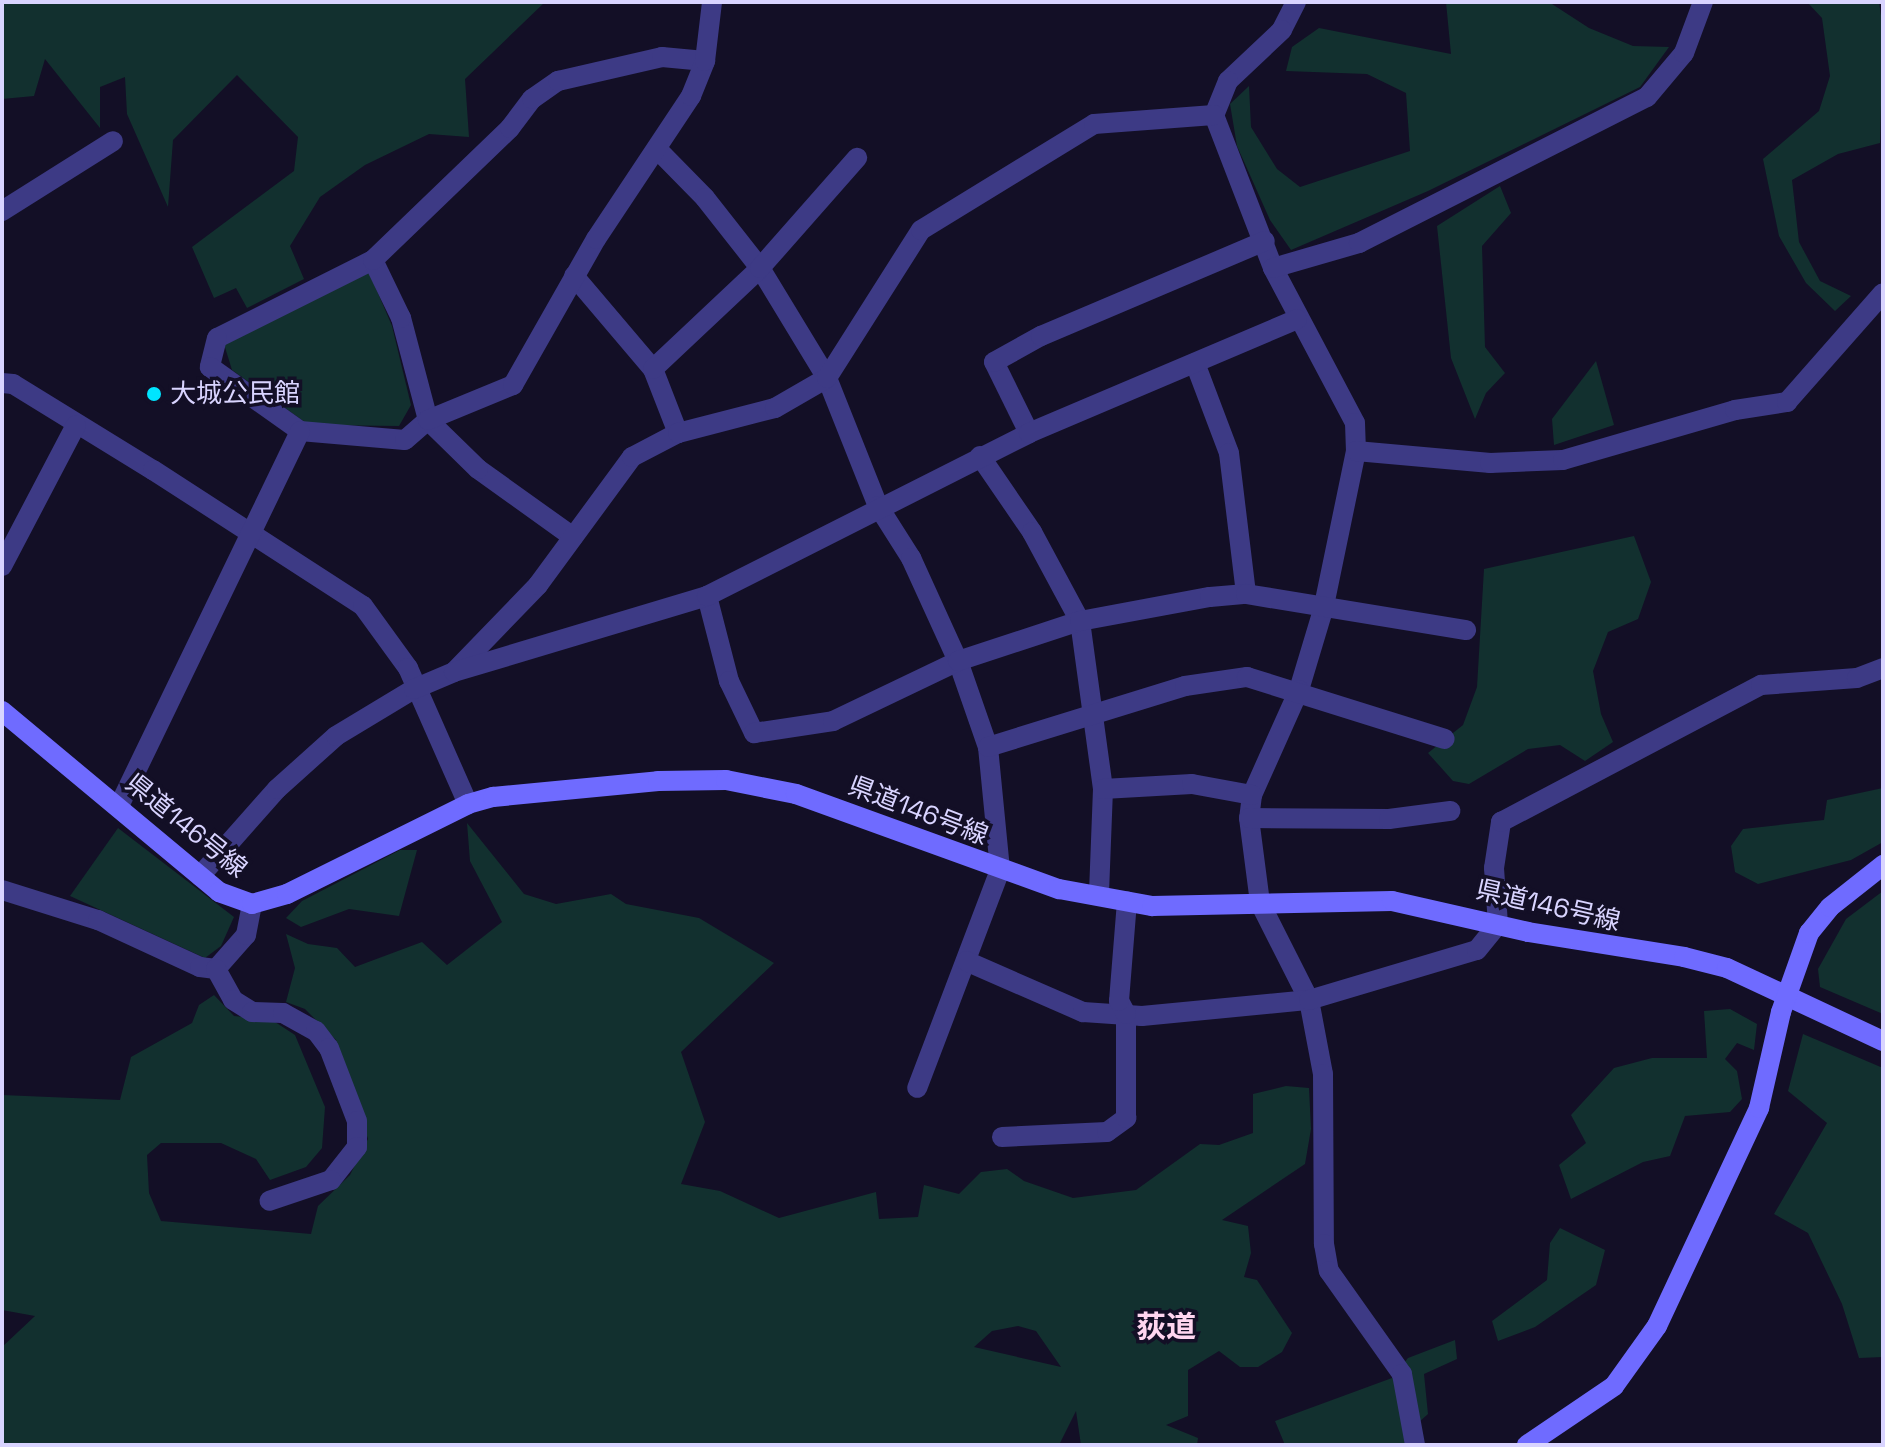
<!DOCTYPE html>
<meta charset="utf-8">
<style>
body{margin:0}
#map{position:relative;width:1885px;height:1447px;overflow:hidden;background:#130f26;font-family:"Space Grotesk","Noto Sans JP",sans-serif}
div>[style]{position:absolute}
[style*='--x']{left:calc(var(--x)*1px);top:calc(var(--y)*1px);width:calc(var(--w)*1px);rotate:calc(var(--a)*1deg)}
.green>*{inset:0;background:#12302f}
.street>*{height:20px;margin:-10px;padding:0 10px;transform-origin:10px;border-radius:10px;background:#3d3a85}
.secondary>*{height:20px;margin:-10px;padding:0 10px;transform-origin:10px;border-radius:10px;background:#6f6bff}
.dots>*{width:22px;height:22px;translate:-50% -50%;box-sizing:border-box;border:4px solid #130f26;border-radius:50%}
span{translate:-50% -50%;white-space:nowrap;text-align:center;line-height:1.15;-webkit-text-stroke:7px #130f26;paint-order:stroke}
.poi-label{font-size:26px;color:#d9d4ff}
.left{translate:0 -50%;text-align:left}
.street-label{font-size:26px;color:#d9d4ff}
.quarter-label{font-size:30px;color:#ffd6f0;font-weight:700}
.frame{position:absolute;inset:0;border:4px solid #d9d4ff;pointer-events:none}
</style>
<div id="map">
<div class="green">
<i style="clip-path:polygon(2px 2px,545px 2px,465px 79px,469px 137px,429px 134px,365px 165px,320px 197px,290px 246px,304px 279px,247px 308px,236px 288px,214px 298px,192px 247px,294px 171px,298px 137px,237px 75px,173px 140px,168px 207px,127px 114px,125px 77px,100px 87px,100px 128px,45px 59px,34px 96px,2px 99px)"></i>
<i style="clip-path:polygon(1446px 2px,1552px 4px,1589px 28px,1633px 46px,1669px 47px,1640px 87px,1428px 191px,1291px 250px,1270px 220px,1237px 146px,1230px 104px,1249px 86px,1251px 127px,1277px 169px,1300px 187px,1410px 151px,1406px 93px,1367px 74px,1286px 71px,1292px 47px,1319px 28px,1451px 54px)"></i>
<i style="clip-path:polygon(1807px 2px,1879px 2px,1883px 29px,1880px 143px,1838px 154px,1792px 180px,1799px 242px,1820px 281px,1851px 296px,1835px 311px,1806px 283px,1779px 236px,1763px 159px,1819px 111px,1830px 76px,1822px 18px)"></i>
<i style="clip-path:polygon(1500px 186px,1511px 213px,1482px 246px,1485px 347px,1505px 373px,1486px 393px,1475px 419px,1451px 358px,1437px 226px)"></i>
<i style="clip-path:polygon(369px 272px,392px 326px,411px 405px,399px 426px,309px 425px,232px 370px,224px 344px)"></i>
<i style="clip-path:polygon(1596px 361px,1614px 425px,1554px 445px,1552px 419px)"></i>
<i style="clip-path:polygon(1634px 536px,1651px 582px,1638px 619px,1608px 632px,1593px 671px,1601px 714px,1613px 742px,1585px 761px,1560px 745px,1528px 749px,1469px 784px,1453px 781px,1428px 753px,1463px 725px,1477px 687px,1484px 569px)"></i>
<i style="clip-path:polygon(1883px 788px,1883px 842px,1851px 860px,1758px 884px,1735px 872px,1731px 846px,1743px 829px,1824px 820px,1827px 800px)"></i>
<i style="clip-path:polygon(evenodd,467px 823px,524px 894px,556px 904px,611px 894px,626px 904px,699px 918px,774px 963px,681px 1052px,705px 1122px,681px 1184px,720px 1191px,779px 1218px,876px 1192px,879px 1219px,918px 1217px,924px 1185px,959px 1194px,981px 1172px,1007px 1169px,1024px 1181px,1073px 1198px,1136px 1190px,1200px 1144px,1219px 1145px,1253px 1133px,1253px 1094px,1286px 1086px,1309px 1088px,1311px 1129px,1305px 1164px,1222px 1220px,1248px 1226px,1251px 1253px,1244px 1277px,1257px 1280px,1292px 1333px,1282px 1352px,1258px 1367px,1240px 1367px,1219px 1351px,1188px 1370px,1188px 1416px,1166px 1425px,1198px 1438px,1197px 1445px,1081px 1445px,1076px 1411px,1059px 1445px,2px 1445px,2px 1347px,35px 1316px,2px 1310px,2px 1095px,120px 1100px,131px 1057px,192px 1023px,199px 1005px,214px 995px,234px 1016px,272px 1020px,295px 1035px,325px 1107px,322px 1148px,306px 1167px,270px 1180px,256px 1159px,221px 1143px,161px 1143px,147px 1155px,149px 1193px,161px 1221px,311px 1234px,318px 1206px,350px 1175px,368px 1139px,336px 1040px,305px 1009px,286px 1002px,295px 968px,286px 934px,308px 944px,337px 948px,355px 967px,422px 942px,447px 965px,502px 922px,470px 861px,467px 823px,1018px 1326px,1036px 1331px,1061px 1367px,974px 1347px,992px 1331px,1018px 1326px)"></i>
<i style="clip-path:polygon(118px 828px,234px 917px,221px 946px,205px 958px,70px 896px)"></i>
<i style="clip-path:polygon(400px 850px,417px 850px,399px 916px,349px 909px,301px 927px,286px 918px,302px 901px)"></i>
<i style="clip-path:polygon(1883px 891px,1883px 1014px,1820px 987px,1818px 969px,1846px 919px)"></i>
<i style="clip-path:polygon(1730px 1009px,1757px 1024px,1754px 1050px,1737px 1043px,1725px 1059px,1737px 1071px,1742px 1099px,1730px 1112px,1685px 1116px,1670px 1156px,1643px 1162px,1571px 1199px,1559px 1165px,1586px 1143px,1571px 1115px,1614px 1068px,1652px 1058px,1707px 1058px,1704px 1011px)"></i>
<i style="clip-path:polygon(1803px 1034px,1883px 1068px,1883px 1357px,1859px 1358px,1842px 1304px,1808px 1233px,1774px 1214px,1827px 1123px,1788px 1091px)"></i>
<i style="clip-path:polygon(1560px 1228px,1605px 1250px,1596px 1285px,1535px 1327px,1498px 1341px,1492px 1321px,1547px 1280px,1550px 1243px)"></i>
<i style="clip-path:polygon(1455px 1340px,1457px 1359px,1424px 1374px,1428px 1414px,1410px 1430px,1410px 1445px,1285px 1445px,1275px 1421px,1392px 1378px,1408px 1358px)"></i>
</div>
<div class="street">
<i style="--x:1296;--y:2;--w:31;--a:117"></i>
<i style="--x:1282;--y:30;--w:74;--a:136.6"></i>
<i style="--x:1228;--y:81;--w:37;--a:112"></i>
<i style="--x:1214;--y:115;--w:164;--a:68.9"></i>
<i style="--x:1273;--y:268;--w:175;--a:62.1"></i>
<i style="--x:1355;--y:423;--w:28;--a:88"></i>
<i style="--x:1356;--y:451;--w:162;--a:101.7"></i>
<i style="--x:1323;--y:610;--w:84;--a:106.7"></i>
<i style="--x:1299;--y:690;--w:115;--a:114.1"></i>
<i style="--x:1252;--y:795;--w:23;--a:97"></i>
<i style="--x:1249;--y:818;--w:86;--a:82.6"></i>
<i style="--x:1260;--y:903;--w:109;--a:63.2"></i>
<i style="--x:1309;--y:1000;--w:75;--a:79.3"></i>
<i style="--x:1323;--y:1074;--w:170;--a:89.7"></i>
<i style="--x:1324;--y:1244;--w:27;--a:80"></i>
<i style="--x:1329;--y:1271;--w:126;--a:54.7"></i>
<i style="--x:1402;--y:1374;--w:72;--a:79.6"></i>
<i style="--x:658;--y:150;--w:67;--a:45.6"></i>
<i style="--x:705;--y:198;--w:89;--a:51.8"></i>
<i style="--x:760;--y:268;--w:129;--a:58.7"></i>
<i style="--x:827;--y:378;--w:138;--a:68.3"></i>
<i style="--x:878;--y:506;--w:62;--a:57.6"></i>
<i style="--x:911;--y:558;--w:113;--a:65.5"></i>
<i style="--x:958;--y:661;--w:91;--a:70.8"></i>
<i style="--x:988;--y:747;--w:124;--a:84.4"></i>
<i style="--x:1000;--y:870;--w:233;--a:110.8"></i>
<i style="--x:2;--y:211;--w:131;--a:-32.2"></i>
<i style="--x:373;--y:260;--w:174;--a:153.4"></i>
<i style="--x:217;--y:338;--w:30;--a:104"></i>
<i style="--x:210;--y:367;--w:110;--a:35.4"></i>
<i style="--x:300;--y:431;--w:105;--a:4.9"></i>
<i style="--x:405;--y:440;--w:30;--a:-41"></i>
<i style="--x:428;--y:420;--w:106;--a:-104.8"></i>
<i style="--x:401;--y:318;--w:64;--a:-115.8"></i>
<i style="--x:373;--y:260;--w:190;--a:-43.9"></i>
<i style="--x:510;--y:128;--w:36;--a:-53"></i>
<i style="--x:532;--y:99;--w:32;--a:-35"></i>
<i style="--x:558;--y:81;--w:107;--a:-13"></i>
<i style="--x:662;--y:57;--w:43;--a:5.3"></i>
<i style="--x:1273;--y:268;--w:90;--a:-16.2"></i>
<i style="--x:1359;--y:243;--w:323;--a:-26.9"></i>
<i style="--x:1647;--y:97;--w:57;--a:-49.9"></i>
<i style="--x:1684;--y:53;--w:54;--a:-69.6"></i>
<i style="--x:574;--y:276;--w:122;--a:49.7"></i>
<i style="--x:653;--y:369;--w:69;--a:68.7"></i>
<i style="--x:1195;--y:363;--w:96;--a:69.3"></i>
<i style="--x:1229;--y:453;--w:142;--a:83.1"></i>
<i style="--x:653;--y:369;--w:147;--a:-43.3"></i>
<i style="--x:760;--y:268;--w:147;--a:-48.6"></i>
<i style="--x:2;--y:383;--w:11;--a:5"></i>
<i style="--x:13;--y:384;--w:164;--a:31.6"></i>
<i style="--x:153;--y:470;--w:250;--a:32.9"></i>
<i style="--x:363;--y:606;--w:77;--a:54"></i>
<i style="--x:408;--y:668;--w:149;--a:66.2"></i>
<i style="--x:1029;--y:433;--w:79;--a:-116.2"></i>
<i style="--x:994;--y:362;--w:54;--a:-29"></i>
<i style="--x:1041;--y:336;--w:243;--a:-23"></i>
<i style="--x:1356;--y:451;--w:135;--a:5.1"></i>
<i style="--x:1490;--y:463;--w:73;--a:-2.4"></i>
<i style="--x:1563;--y:460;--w:179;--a:-16.2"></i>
<i style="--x:1735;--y:410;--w:53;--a:-8.7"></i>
<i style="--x:1787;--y:402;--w:145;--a:-48.6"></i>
<i style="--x:980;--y:456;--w:92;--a:55.6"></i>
<i style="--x:1032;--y:532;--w:101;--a:61.7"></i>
<i style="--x:1080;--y:621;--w:170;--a:82.2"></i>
<i style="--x:1103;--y:789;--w:106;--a:92.2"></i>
<i style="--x:573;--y:537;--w:117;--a:-144.4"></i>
<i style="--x:478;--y:469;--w:70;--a:-135.6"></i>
<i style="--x:428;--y:420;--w:92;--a:-22.4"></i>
<i style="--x:513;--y:385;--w:168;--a:-60.4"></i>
<i style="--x:596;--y:239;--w:172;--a:-56.4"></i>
<i style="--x:691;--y:96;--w:38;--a:-68"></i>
<i style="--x:705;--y:61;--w:59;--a:-83.2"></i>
<i style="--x:2;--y:566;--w:159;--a:-62.3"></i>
<i style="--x:707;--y:596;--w:88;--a:75.5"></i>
<i style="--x:729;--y:681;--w:58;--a:64.3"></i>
<i style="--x:754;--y:733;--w:80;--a:-8.6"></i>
<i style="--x:833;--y:721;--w:139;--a:-25.6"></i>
<i style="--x:958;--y:661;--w:128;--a:-18.2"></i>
<i style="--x:1080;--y:621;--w:132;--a:-10.5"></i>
<i style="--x:1210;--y:597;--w:36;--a:-5"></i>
<i style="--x:1246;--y:594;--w:223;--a:9.3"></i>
<i style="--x:455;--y:671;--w:120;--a:-46"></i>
<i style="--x:538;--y:585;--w:159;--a:-53.7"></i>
<i style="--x:632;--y:457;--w:52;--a:-27.6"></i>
<i style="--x:678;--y:433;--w:100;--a:-14.5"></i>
<i style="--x:775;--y:408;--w:60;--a:-30"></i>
<i style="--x:827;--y:378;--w:175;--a:-57.6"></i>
<i style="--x:921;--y:230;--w:203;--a:-31.5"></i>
<i style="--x:1094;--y:124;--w:120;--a:-4.3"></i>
<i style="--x:988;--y:747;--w:206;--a:-17.2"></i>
<i style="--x:1185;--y:686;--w:63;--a:-8.3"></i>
<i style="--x:1247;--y:677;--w:207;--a:17.4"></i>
<i style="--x:1103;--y:789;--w:89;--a:-3.2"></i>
<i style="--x:1192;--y:784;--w:61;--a:10.4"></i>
<i style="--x:119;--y:806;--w:416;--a:-64.2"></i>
<i style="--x:1249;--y:818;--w:140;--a:0.4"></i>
<i style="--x:1389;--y:819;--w:62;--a:-7.5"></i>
<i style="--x:200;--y:876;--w:116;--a:-48.5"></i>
<i style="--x:277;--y:789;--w:79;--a:-41.9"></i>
<i style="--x:336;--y:736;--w:91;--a:-31.1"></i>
<i style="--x:414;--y:689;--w:43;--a:-23"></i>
<i style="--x:454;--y:672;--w:264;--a:-16.7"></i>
<i style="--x:707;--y:596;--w:361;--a:-26.8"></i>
<i style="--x:1029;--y:433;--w:291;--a:-23"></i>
<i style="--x:2;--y:890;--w:101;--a:17.4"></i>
<i style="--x:98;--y:920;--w:112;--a:24.7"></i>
<i style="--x:200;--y:967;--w:16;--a:7"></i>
<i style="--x:216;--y:969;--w:45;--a:-48.6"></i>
<i style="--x:246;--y:935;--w:32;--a:-79"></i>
<i style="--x:966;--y:961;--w:128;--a:23.6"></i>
<i style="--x:1083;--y:1012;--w:59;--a:3.9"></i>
<i style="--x:1142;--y:1016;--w:168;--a:-5.5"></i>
<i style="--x:1309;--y:1000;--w:175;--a:-16.6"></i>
<i style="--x:1477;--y:950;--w:33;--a:-51"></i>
<i style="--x:1498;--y:924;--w:56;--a:-94.1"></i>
<i style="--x:1494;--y:868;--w:47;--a:-81.3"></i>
<i style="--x:1501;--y:822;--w:294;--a:-27.8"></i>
<i style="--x:1761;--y:685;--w:96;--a:-4.2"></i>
<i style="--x:1857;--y:678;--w:28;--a:-21"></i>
<i style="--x:216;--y:969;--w:35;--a:61"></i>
<i style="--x:233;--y:1000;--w:22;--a:32"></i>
<i style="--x:252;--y:1012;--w:31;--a:2"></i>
<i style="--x:283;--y:1013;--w:38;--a:29"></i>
<i style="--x:316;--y:1031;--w:21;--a:53"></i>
<i style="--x:329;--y:1048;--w:78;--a:69"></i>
<i style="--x:357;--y:1121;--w:26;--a:90"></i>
<i style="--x:357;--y:1147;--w:42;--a:128.2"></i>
<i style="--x:331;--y:1180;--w:65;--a:161.3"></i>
<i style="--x:1002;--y:1137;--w:105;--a:-2.7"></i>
<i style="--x:1107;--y:1132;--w:24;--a:-36"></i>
<i style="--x:1126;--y:1118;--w:104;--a:-90"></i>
<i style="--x:1126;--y:1014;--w:15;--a:-118"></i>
<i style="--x:1119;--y:1001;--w:100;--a:-85.4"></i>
</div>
<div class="secondary">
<i style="--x:2;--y:711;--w:283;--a:39.8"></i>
<i style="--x:219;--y:892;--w:35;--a:20"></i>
<i style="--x:252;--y:904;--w:36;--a:-16"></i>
<i style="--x:287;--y:894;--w:202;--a:-26.4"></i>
<i style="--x:468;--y:804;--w:26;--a:-16"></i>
<i style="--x:493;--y:797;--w:166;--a:-5.5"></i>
<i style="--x:658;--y:781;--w:68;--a:-0.8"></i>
<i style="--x:726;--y:780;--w:71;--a:11.3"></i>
<i style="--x:796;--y:794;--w:280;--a:19.9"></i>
<i style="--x:1059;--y:889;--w:95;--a:10.4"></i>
<i style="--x:1152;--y:906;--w:240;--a:-1.2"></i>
<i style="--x:1392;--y:901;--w:139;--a:12.8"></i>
<i style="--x:1528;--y:932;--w:158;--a:9.1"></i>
<i style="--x:1684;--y:957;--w:44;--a:14.3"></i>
<i style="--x:1727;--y:968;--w:172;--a:25.1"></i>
<i style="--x:1527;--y:1445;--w:105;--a:-34.1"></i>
<i style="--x:1614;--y:1386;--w:74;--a:-54.4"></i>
<i style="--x:1657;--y:1326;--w:241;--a:-64.9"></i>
<i style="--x:1759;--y:1108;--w:98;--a:-77.1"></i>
<i style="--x:1781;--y:1012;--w:84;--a:-70.5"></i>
<i style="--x:1809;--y:933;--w:33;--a:-51"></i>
<i style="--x:1830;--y:907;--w:68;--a:-38.4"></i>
</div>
<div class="dots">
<i style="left:154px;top:394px;background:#00e5ff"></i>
</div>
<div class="poi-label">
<span class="left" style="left:170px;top:394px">大城公民館</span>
</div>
<div class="street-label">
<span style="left:918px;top:811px;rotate:21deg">県道146号線</span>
<span style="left:186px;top:826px;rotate:39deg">県道146号線</span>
<span style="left:1548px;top:906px;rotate:13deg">県道146号線</span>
</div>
<div class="quarter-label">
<span style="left:1166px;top:1327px">荻道</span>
</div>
<div class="frame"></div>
</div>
